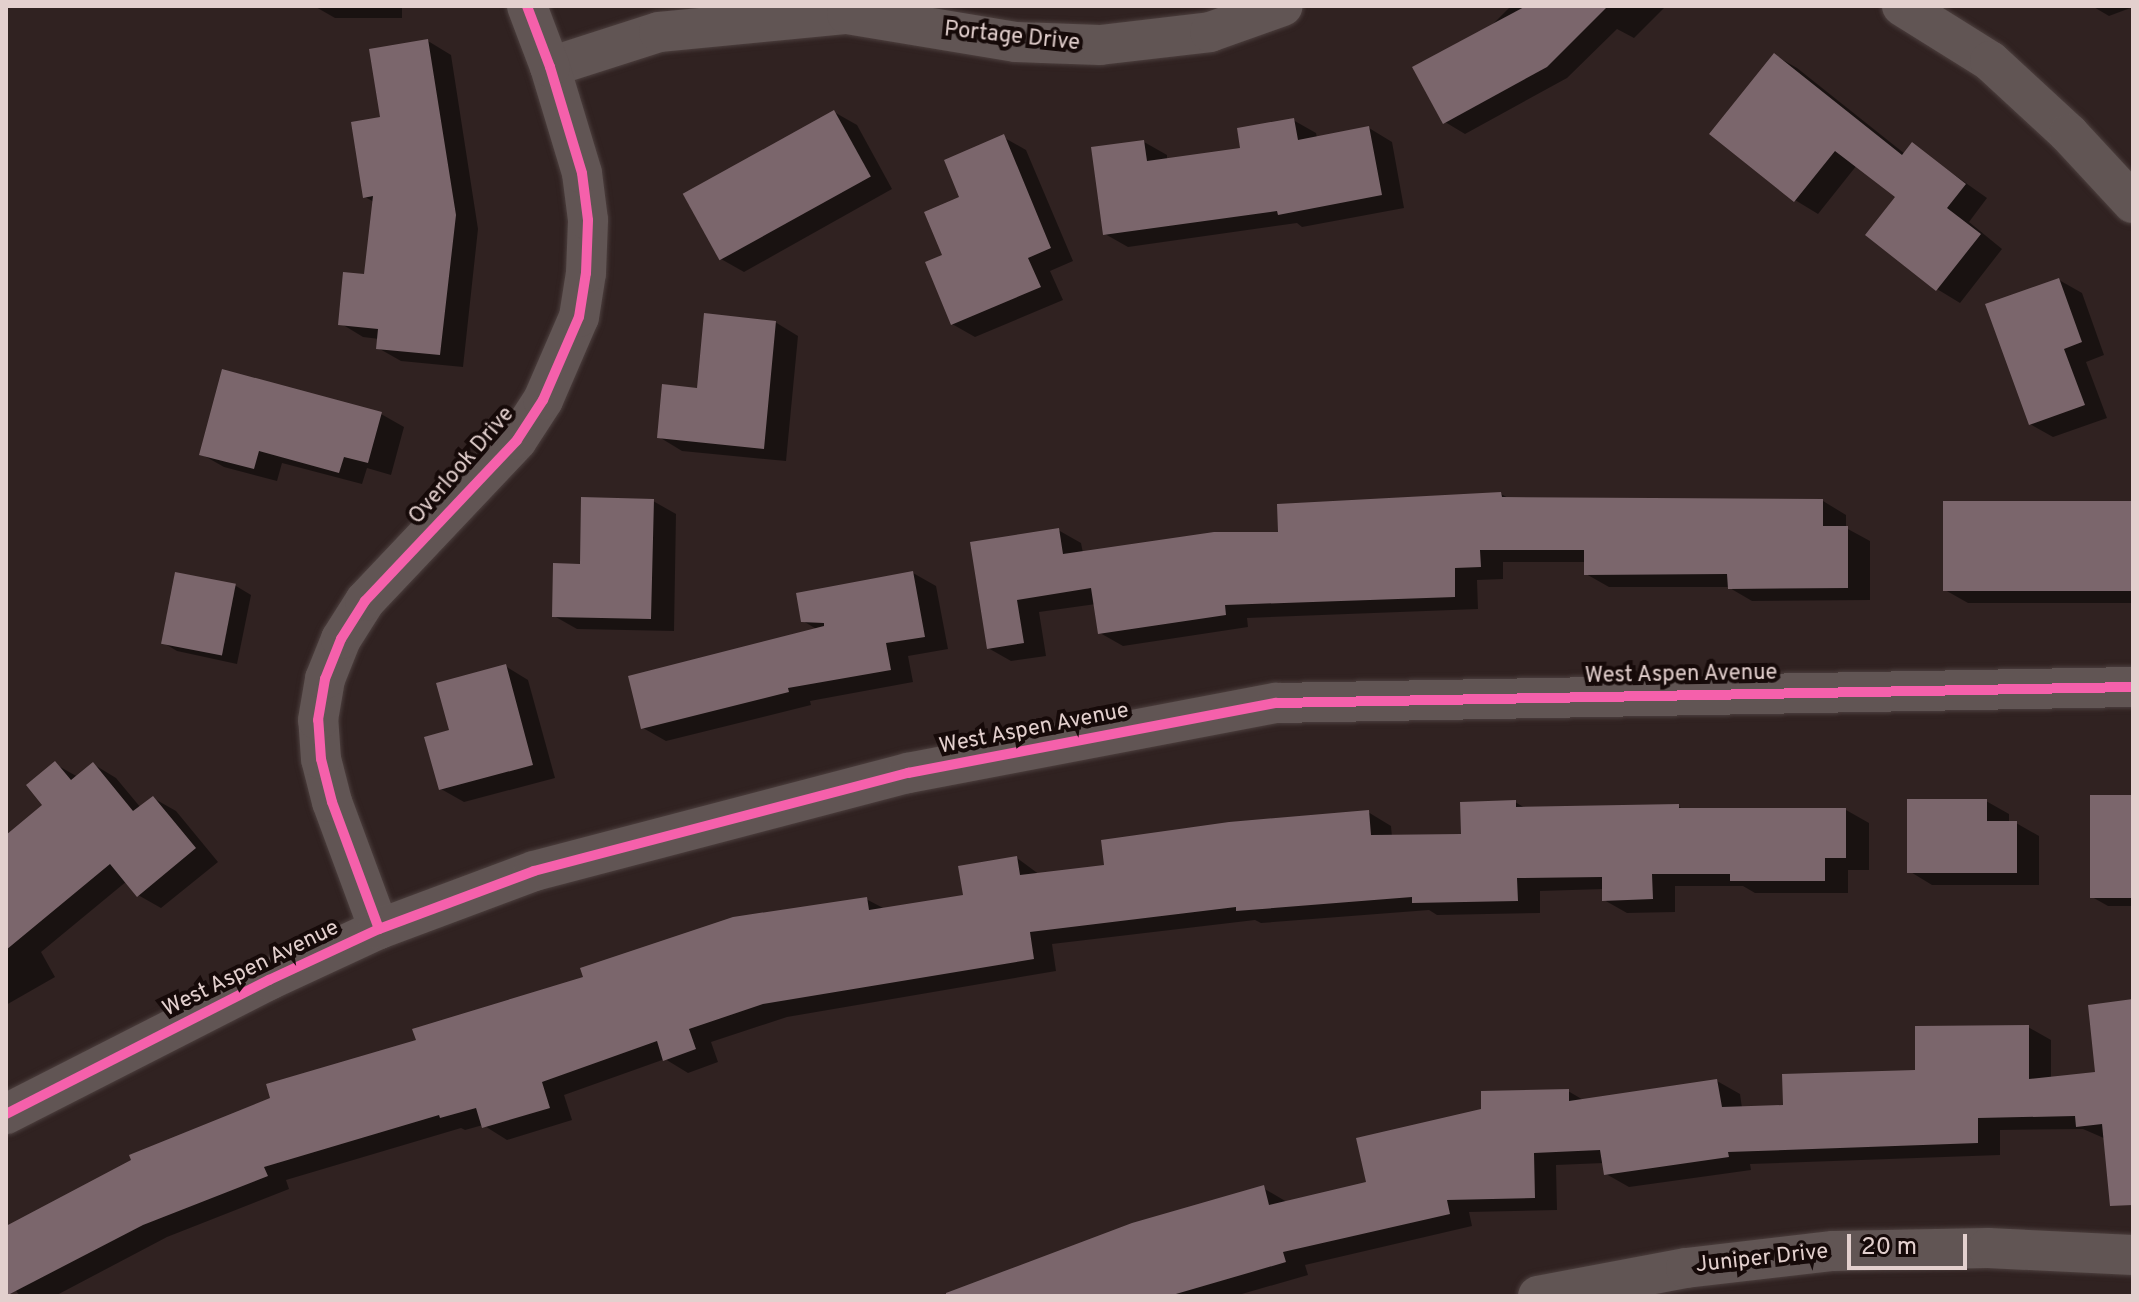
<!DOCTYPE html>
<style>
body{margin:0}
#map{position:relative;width:2139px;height:1302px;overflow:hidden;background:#302221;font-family:Overpass,sans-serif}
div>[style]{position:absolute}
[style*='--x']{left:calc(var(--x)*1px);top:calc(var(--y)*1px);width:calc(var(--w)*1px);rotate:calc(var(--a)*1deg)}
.shadow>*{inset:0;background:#0007}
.building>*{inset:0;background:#7b666c;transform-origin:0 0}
.roads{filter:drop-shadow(0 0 2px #4c3f3e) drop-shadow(0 0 2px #4c3f3e)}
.street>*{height:40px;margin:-20px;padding:0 20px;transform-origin:20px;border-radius:20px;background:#615554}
.cycleway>*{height:10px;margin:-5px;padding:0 5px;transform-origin:5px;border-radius:5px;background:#f560ab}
span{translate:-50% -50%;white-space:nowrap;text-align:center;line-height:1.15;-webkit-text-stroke:8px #160a09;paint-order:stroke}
.street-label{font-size:22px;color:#e3d0ce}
.frame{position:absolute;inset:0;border:8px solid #e3d0ce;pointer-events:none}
.scale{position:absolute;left:1847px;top:1234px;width:120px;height:36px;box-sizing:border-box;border:4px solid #e3d0ce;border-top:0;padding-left:10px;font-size:24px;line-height:28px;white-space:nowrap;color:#e3d0ce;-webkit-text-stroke:6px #160a09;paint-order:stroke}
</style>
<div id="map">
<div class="shadow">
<i style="clip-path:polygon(314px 6px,402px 6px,402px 18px,335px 18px)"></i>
<i style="clip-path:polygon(1511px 6px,1666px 6px,1634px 38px,1617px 29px,1567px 78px,1465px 134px,1445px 122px,1488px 29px)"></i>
<i style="clip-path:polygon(2092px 6px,2133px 6px,2133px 7px,2109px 16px)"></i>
<i style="clip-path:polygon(428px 41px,451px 55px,478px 229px,463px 367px,401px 361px,378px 348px,379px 339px,363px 337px,340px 323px,366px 276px,374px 202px,365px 197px,382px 119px)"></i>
<i style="clip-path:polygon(1774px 55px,1797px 68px,1905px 154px,1912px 145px,1987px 198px,1969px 222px,2002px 249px,1960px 303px,1937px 289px,1898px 196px,1857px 165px,1818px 214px,1795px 200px)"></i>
<i style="clip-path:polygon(834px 112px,857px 125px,892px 189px,744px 272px,721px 259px)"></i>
<i style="clip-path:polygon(1293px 120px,1316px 133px,1317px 138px,1369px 128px,1392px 142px,1404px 208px,1302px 227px,1297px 223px,1128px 247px,1105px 234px,1144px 142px,1167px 155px,1167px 160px,1243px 150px)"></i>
<i style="clip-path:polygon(1003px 137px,1026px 150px,1073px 261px,1050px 271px,1063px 300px,975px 337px,952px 324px,962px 198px)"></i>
<i style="clip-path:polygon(2059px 280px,2082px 293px,2104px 355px,2086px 362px,2107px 418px,2053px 437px,2030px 424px)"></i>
<i style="clip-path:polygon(775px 322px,798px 336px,786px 461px,682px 451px,659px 437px,699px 390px)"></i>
<i style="clip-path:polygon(381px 414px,404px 427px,391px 475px,367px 468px,362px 484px,282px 463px,277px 481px,224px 467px,201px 454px)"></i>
<i style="clip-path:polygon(1501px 494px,1510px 499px,1823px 501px,1846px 515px,1846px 528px,1870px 541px,1870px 600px,1752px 601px,1728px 587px,1609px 587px,1586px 574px,1586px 562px,1503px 562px,1503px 579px,1477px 580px,1478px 609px,1247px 618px,1248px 627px,1123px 646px,1100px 633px,1096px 604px,1039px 612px,1046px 656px,1011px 661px,988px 648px,1058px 530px,1081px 543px,1083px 553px,1280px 534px)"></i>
<i style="clip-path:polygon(653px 501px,676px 514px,674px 631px,577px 629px,554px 616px,582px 566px)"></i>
<i style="clip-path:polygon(2131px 503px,2133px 603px,1968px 603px,1945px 590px)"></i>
<i style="clip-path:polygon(913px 573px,936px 586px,948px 649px,908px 656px,913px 682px,810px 701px,811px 705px,666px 741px,643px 728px,818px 630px,803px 621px)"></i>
<i style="clip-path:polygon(177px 574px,236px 586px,251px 595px,237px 664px,177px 651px,162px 642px)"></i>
<i style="clip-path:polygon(505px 666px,528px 680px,555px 778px,464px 802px,441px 789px,451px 731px)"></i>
<i style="clip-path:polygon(55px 764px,78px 777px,93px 764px,116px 778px,141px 808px,153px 798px,176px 811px,218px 862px,161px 908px,138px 895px,127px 881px,41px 952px,55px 977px,6px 1005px,6px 878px,45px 805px)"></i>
<i style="clip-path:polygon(2133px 797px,2133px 906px,2108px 906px,2092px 897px)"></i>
<i style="clip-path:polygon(1986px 801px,2009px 814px,2009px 823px,2016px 823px,2039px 836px,2039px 885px,1932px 885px,1909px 871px)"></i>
<i style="clip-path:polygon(1515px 802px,1527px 809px,1678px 806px,1684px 810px,1846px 810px,1869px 823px,1869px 870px,1848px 870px,1848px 893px,1755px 893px,1743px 886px,1675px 886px,1675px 912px,1627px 913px,1604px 900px,1604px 889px,1540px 891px,1540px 913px,1437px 915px,1429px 910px,1261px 923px,1255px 920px,1052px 944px,1056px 971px,787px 1017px,711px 1042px,718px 1062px,688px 1073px,665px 1059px,564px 1095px,572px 1120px,507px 1140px,483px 1125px,465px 1130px,461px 1128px,286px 1180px,289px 1189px,167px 1237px,55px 1296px,20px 1296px,6px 1278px,6px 1228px,418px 1041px,866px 899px,885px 909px,965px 896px,1017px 858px,1040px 875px,1106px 867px,1368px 812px,1391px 826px,1392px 837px,1463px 836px)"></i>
<i style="clip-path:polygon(2133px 1001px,2133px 1164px,2106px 1139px,2083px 1129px,2000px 1130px,2000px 1155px,1750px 1164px,1751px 1170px,1629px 1187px,1606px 1174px,1604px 1163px,1556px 1165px,1557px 1210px,1469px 1212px,1472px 1226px,1305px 1265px,1308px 1275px,1235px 1296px,945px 1296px,1263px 1188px,1287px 1202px,1369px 1184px,1568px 1091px,1585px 1101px,1717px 1081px,1740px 1094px,1742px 1108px,1785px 1107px,1917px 1072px,2028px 1027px,2051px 1040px,2051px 1078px,2098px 1073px)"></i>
</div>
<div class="building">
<i style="clip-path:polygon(1526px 6px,1608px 6px,1547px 67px,1443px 124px,1412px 67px)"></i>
<i style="clip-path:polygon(428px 39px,456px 215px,440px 355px,376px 349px,378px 329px,338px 325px,343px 272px,364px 274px,373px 196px,363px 198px,351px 122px,380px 117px,369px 49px)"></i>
<i style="clip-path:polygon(1774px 53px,1902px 155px,1912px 142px,1966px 184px,1947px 208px,1981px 234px,1936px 291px,1865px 235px,1895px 197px,1835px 151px,1794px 202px,1709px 134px)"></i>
<i style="left:834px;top:110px;width:76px;height:173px;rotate:61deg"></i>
<i style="clip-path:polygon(1294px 118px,1298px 140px,1369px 126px,1382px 195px,1278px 215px,1277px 211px,1103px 235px,1091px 147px,1144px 140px,1147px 161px,1240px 148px,1237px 128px)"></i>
<i style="clip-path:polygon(1004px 134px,1051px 248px,1028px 258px,1041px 287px,951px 325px,925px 262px,942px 255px,924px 212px,959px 197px,944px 160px)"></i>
<i style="clip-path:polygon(2059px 278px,2082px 342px,2064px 349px,2085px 405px,2029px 425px,1985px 304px)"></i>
<i style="clip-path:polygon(704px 313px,776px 321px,764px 449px,657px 438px,662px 384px,697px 388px)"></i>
<i style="clip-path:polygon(222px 369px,382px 412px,368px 463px,344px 457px,339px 473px,259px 451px,254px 469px,199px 455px)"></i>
<i style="clip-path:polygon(1501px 492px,1502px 497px,1823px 499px,1823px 526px,1848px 526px,1848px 588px,1728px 589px,1727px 574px,1584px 575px,1584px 550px,1480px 550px,1481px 567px,1455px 568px,1455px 597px,1225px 605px,1226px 615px,1098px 634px,1091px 588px,1017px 600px,1024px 643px,987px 649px,970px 542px,1059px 528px,1063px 554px,1214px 532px,1278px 532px,1277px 504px)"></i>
<i style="clip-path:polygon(581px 497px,654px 499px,651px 619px,552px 617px,553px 563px,580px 564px)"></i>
<i style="left:1943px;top:501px;width:188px;height:90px"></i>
<i style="clip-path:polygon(913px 571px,925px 637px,886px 643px,891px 670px,788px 688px,789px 692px,641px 729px,628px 676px,824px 626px,824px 623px,801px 622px,796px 593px)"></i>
<i style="left:175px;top:572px;width:62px;height:73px;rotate:11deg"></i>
<i style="clip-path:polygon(506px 664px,533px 765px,439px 790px,424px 737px,449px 730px,436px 683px)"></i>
<i style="clip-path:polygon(55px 761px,71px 780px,93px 762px,133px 811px,153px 796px,196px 848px,137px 897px,110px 864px,6px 950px,6px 835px,42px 805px,26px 785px)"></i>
<i style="left:2090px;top:795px;width:43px;height:103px"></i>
<i style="clip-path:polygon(1907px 799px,1987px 799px,1987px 821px,2017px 821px,2017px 873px,1907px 873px)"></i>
<i style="clip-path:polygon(1516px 800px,1516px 807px,1679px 804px,1679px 808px,1846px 808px,1846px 858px,1825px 858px,1825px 881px,1730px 881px,1730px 874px,1652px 874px,1653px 899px,1602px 901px,1602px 877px,1517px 878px,1518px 901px,1412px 903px,1412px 897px,1236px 911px,1236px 907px,1030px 932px,1034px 959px,763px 1004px,689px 1029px,696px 1049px,663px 1061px,657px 1041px,542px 1082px,550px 1108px,482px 1128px,476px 1108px,440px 1118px,439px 1115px,264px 1167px,268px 1176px,143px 1225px,6px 1296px,6px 1226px,131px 1160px,129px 1155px,270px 1098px,266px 1084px,416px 1040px,412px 1029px,583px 977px,580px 968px,733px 917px,867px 897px,869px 910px,963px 895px,958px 866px,1017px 856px,1020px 875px,1104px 865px,1101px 840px,1229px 822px,1369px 810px,1371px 835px,1461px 834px,1460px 802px)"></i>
<i style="clip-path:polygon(2133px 999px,2133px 1205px,2110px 1206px,2102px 1124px,2076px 1127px,2075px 1116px,1978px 1118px,1978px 1143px,1728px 1152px,1729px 1157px,1604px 1175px,1600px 1150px,1534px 1153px,1535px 1198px,1447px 1200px,1450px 1214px,1283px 1252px,1286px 1262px,1169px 1296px,946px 1296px,946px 1293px,1132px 1223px,1264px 1185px,1269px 1205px,1366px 1182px,1356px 1138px,1481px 1109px,1481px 1091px,1569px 1089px,1569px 1101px,1717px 1079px,1722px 1107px,1783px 1105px,1782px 1074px,1915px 1070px,1915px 1026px,2029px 1025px,2029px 1079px,2095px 1072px,2088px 1005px)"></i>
</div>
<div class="roads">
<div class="street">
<i style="--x:1902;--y:6;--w:104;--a:32"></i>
<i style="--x:1990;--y:61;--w:108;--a:42.7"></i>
<i style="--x:2069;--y:134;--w:94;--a:47.2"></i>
<i style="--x:550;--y:67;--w:114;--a:-17.8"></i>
<i style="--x:659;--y:32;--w:189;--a:-5.5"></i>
<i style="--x:847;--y:14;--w:171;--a:9.4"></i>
<i style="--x:1016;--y:42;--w:84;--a:2"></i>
<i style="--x:1100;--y:45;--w:111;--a:-6.7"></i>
<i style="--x:1210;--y:32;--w:77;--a:-19.6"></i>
<i style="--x:379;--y:929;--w:135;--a:-110.3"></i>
<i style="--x:332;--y:802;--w:44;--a:-104.3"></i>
<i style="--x:321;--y:759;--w:39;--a:-94"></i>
<i style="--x:318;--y:720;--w:42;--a:-80.3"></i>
<i style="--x:325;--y:679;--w:43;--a:-68.2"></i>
<i style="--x:341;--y:639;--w:45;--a:-57.7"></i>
<i style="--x:365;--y:601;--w:221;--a:-46.6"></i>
<i style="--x:517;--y:440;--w:48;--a:-57"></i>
<i style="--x:543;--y:400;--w:90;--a:-66.6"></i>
<i style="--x:579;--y:317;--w:45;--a:-81"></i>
<i style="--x:586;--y:273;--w:53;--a:-87.8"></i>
<i style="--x:588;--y:220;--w:47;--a:-97.3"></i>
<i style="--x:582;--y:173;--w:111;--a:-106.8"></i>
<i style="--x:550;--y:67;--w:65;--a:-110.7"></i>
<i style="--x:6;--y:1114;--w:295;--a:-27"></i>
<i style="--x:269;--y:980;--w:121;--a:-24.9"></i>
<i style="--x:379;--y:929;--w:165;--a:-20.5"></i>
<i style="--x:534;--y:871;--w:387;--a:-14.7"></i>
<i style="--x:908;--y:773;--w:375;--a:-10.8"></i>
<i style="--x:1276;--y:703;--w:857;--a:-1.07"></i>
<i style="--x:1538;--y:1296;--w:151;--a:-10.7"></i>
<i style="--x:1686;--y:1268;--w:148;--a:-6.6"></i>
<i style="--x:1833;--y:1251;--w:155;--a:-1.1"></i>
<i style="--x:1988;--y:1248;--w:145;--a:2.8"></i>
</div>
</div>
<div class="cycleway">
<i style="--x:379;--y:929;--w:135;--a:-110.3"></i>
<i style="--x:332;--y:802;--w:44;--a:-104.3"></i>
<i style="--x:321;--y:759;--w:39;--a:-94"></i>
<i style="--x:318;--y:720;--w:42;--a:-80.3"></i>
<i style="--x:325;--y:679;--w:43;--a:-68.2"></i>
<i style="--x:341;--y:639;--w:45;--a:-57.7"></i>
<i style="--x:365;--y:601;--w:221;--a:-46.6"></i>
<i style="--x:517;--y:440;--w:48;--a:-57"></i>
<i style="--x:543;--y:400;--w:90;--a:-66.6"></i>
<i style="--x:579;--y:317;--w:45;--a:-81"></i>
<i style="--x:586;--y:273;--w:53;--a:-87.8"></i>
<i style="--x:588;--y:220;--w:47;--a:-97.3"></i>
<i style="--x:582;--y:173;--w:111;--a:-106.8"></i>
<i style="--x:550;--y:67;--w:65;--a:-110.7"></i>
<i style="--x:6;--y:1114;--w:295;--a:-27"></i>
<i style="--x:269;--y:980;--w:121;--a:-24.9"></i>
<i style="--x:379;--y:929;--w:165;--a:-20.5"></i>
<i style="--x:534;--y:871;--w:387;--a:-14.7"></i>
<i style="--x:908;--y:773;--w:375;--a:-10.8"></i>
<i style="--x:1276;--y:703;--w:857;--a:-1.07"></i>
</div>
<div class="street-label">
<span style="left:1012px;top:37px;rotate:6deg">Portage Drive</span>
<span style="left:462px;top:466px;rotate:-49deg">Overlook Drive</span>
<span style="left:1681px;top:675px;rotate:-1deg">West Aspen Avenue</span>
<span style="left:1034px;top:729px;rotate:-11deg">West Aspen Avenue</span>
<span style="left:251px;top:969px;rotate:-26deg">West Aspen Avenue</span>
<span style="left:1762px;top:1259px;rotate:-6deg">Juniper Drive</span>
</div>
<div class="frame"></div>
<div class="scale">20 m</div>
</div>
